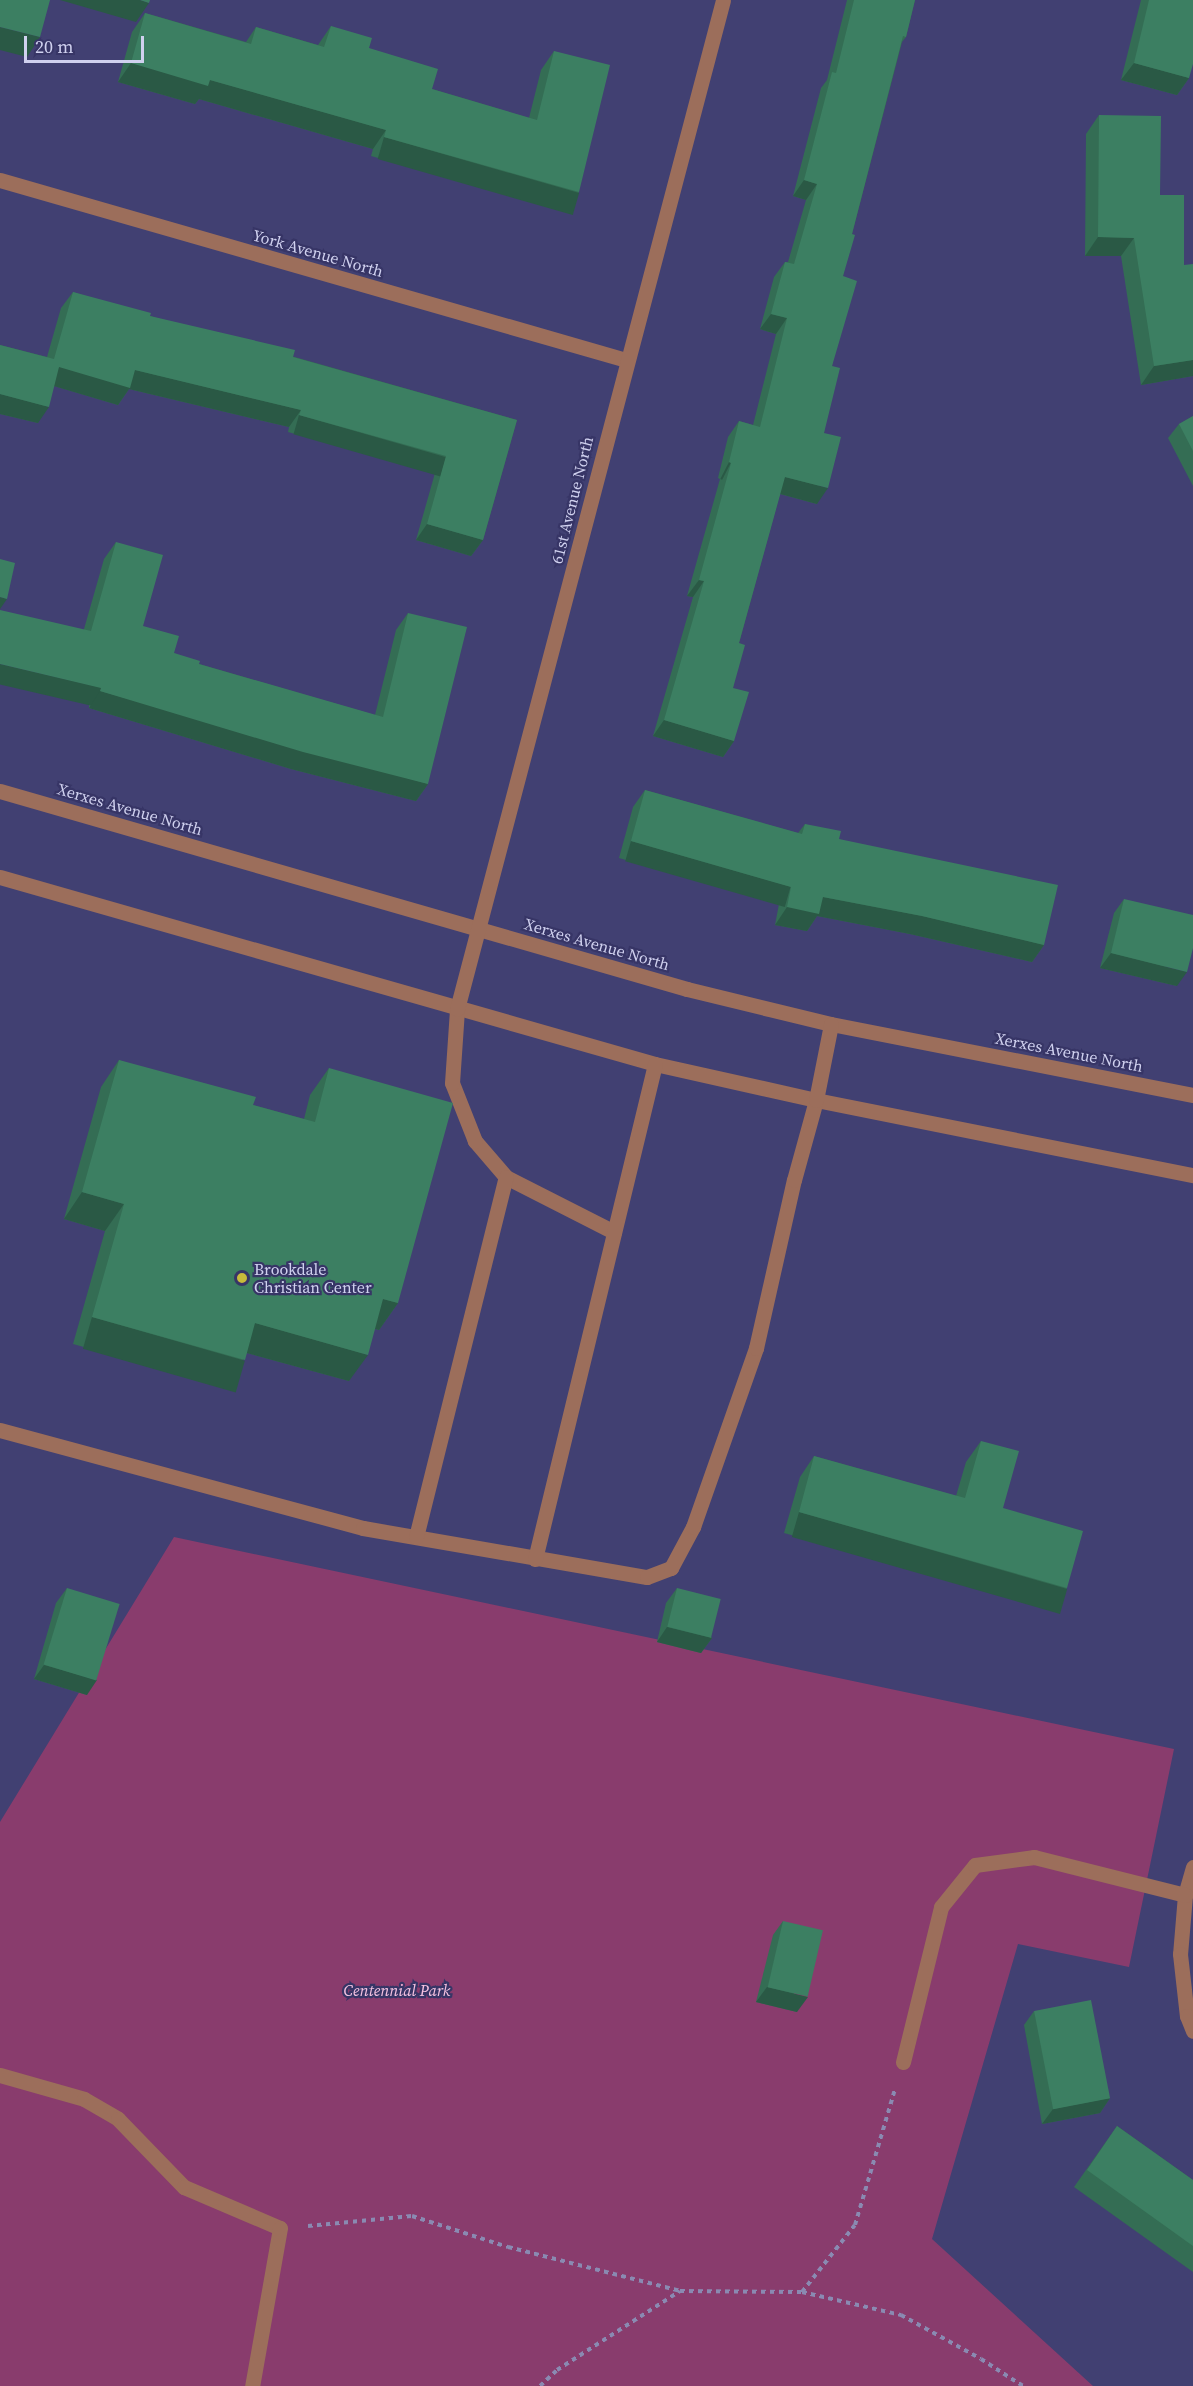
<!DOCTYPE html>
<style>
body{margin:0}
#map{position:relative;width:1193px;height:2386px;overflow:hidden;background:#414072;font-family:"Source Serif 4",serif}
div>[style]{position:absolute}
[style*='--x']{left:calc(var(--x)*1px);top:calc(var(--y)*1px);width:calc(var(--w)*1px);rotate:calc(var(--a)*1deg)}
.green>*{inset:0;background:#893c6d}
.path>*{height:4px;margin-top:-2px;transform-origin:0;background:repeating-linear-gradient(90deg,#8a8ab2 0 4.5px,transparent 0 9px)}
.minor>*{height:15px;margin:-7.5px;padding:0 7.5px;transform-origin:7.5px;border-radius:7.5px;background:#9c6e5b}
.wall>*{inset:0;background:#346d54}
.shaded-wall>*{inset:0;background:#2a5945;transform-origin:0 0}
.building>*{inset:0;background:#3c7f62;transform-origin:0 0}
.dots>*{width:16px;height:16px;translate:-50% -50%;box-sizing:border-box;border:3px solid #373566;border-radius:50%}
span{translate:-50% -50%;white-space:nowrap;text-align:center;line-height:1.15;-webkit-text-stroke:4.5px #373566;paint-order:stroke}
.street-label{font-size:16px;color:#d0d1ef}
.poi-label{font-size:16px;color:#d0d1ef}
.left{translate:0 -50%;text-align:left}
.park-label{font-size:16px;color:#f7c3e1;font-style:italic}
.scale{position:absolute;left:24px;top:36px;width:120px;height:27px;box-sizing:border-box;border:3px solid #d0d1ef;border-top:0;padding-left:8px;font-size:18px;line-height:21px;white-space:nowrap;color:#d0d1ef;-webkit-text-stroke:4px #373566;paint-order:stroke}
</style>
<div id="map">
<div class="green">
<i style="clip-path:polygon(174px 1537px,1174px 1749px,1129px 1967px,1018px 1944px,932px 2239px,1093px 2386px,0 2386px,0 1822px)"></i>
</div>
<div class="path">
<i style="--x:308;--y:2226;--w:104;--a:-5.5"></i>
<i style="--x:412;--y:2216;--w:101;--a:17.9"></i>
<i style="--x:508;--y:2247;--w:178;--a:14.3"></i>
<i style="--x:802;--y:2292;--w:102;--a:13.1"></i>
<i style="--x:901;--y:2315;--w:91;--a:28.8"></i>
<i style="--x:981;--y:2359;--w:50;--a:32.7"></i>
<i style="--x:540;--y:2386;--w:23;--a:-43"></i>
<i style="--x:557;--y:2370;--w:146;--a:-32.7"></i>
<i style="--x:680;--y:2291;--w:122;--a:0.5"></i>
<i style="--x:802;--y:2292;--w:85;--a:-51.7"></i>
<i style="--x:855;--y:2225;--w:142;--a:-73.6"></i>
</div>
<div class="minor">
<i style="--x:0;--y:180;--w:651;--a:16.04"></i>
<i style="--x:0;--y:791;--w:715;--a:16.08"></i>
<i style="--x:687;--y:989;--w:148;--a:13.7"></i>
<i style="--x:831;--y:1024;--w:369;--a:11.1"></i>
<i style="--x:0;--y:877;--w:681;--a:15.93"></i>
<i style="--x:655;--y:1064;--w:165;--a:12.6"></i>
<i style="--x:816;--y:1100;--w:384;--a:11.3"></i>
<i style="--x:614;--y:1232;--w:121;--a:-153"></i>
<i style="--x:506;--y:1177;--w:48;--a:-130.7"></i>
<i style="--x:475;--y:1141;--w:62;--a:-111.6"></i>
<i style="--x:452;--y:1083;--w:74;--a:-86.1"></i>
<i style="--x:457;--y:1009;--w:1043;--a:-75.23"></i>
<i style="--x:0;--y:1430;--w:376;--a:15.1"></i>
<i style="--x:363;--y:1528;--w:288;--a:9.8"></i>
<i style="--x:647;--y:1577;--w:26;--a:-21"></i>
<i style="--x:671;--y:1568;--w:47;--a:-61.8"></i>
<i style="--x:693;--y:1527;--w:190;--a:-70.6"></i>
<i style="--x:756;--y:1348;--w:172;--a:-77.3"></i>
<i style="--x:794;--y:1180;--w:83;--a:-74.6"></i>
<i style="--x:816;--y:1100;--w:77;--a:-78.8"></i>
<i style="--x:416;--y:1537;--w:371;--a:-76"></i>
<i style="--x:535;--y:1559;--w:509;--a:-76.37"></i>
<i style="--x:1193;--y:1867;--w:29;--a:106"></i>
<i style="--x:1185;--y:1895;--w:59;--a:94.8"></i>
<i style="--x:1180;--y:1954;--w:62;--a:83.6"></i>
<i style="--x:1187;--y:2016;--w:16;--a:68"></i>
<i style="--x:903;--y:2062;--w:160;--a:-76.2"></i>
<i style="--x:941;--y:1907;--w:54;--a:-51"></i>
<i style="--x:975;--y:1865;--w:60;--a:-7.7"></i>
<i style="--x:1034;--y:1857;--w:156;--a:14.1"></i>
<i style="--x:0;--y:2075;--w:87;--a:15.9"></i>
<i style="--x:84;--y:2099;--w:39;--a:30"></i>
<i style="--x:118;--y:2119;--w:95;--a:45.9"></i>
<i style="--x:184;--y:2187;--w:104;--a:23.1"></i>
<i style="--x:280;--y:2228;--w:160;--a:100"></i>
</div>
<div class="wall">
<i style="clip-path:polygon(847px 0,915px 0,906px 37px,902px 42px,852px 234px,843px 276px,824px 433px,817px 504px,780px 494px,739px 643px,733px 688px,734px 741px,723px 757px,653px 736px,693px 597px,687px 596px,720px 479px,718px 478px,728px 437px,739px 421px,753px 425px,776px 334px,760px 329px,774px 277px,785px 262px,788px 262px,806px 200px,793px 196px,821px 88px,827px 80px)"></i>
<i style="clip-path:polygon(1141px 0,1193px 0,1189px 78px,1177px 95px,1121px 80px)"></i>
<i style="clip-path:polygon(145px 13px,246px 42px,256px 27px,318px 45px,331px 26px,369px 48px,432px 89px,529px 118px,541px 70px,554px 51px,579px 192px,565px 210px,371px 156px,373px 149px,199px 99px,195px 104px,118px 82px,132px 32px)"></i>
<i style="clip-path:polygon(1099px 115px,1160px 195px,1184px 265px,1193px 376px,1141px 385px,1121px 256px,1085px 256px,1086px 134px)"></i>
<i style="clip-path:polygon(73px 292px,150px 316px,517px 420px,483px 540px,471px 556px,416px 540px,435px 473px,288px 432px,289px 427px,129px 389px,118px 405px,54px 386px,38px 423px,0 414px,0 345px,47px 357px,61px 308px)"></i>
<i style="clip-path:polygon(1193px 416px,1193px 486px,1168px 438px,1179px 424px)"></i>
<i style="clip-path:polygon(116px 542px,143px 626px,174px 653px,199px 664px,375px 715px,396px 630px,408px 613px,428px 784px,416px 801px,291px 769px,89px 708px,89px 705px,84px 629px,104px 559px)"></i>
<i style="clip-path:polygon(645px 790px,798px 833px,805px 824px,839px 839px,1044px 945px,1032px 962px,910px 934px,817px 916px,807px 931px,775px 925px,779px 904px,619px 858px,633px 807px)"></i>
<i style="clip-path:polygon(1124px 899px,1177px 986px,1100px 968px,1114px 913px)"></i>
<i style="clip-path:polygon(119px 1060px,253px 1105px,304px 1119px,310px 1095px,329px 1068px,398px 1303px,379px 1330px,375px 1329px,349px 1381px,247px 1353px,226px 1387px,73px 1344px,105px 1231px,64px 1219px,101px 1087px)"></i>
<i style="clip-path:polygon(981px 1441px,1003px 1508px,1067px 1588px,1052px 1609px,784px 1533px,800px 1477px,814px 1456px,956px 1496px,966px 1462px)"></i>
<i style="clip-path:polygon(67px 1588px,87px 1695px,34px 1679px,56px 1603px)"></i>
<i style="clip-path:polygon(677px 1588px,712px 1638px,701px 1653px,657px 1642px,666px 1603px)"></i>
<i style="clip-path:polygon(783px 1921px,797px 2012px,756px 2002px,773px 1935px)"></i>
<i style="clip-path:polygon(1034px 2011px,1110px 2098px,1100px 2113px,1042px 2124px,1024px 2025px)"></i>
<i style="clip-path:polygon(1117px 2126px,1193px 2180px,1193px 2272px,1074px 2187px)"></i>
</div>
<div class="shaded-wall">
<i style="clip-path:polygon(60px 0,140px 0,149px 3px,136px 22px)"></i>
<i style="clip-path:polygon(0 27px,40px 37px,27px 57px,0 50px)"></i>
<i style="clip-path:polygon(131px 63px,210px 80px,386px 130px,373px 149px,199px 99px,195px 104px,118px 82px)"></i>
<i style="clip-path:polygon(1134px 63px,1189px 78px,1177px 95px,1121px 80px)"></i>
<i style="left:384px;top:137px;width:203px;height:23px;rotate:16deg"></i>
<i style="clip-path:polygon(804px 180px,817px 184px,806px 200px,793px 196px)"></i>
<i style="clip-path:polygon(1098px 237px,1134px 238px,1121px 256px,1085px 256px)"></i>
<i style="clip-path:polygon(771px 314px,787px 318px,776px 334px,760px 329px)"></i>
<i style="clip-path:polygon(1193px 360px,1193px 376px,1141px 385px,1154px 366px)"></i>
<i style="clip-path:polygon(59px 367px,135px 370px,301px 410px,289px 427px,129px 389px,118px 405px,47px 384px)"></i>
<i style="clip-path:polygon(0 394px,49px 407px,38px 423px,0 414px)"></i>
<i style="left:299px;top:415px;width:153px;height:20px;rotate:16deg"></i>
<i style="left:729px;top:462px;width:2px;height:19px;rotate:27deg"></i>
<i style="clip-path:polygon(785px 477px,828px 488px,817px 504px,773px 492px)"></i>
<i style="clip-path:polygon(427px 524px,483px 540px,471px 556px,416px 540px)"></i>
<i style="clip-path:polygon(699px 580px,704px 581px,693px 597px,687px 596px)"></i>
<i style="clip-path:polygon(0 597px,7px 599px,0 609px)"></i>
<i style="left:0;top:664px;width:104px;height:20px;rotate:13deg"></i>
<i style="clip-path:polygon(100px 691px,428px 784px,416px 801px,291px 769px,89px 708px)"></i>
<i style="clip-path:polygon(664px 720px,734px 741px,723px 757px,653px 736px)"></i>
<i style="left:631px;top:841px;width:166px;height:21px;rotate:16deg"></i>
<i style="clip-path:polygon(823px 897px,922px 916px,1044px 945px,1032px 962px,910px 934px,817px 916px,807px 931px,775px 925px,787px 907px)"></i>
<i style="clip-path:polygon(1111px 953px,1187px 972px,1177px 986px,1100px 968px)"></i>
<i style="clip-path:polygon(82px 1192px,124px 1204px,105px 1231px,64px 1219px)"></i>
<i style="clip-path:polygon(383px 1299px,398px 1303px,379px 1330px,365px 1326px)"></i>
<i style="left:92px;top:1317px;width:159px;height:33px;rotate:16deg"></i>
<i style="clip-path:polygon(255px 1323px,368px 1355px,349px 1381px,236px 1350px)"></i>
<i style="left:799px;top:1512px;width:279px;height:26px;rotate:16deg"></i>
<i style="clip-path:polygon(667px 1627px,712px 1638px,701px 1653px,657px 1642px)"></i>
<i style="clip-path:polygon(44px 1665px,97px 1680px,87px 1695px,34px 1679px)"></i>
<i style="clip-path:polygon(767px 1987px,808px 1997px,797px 2012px,756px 2002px)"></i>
<i style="clip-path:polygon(1110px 2098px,1100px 2113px,1042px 2124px,1053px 2109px)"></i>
</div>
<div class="building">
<i style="clip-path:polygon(0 0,50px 0,40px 37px,0 27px)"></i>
<i style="clip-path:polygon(140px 0,150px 0,149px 3px)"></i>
<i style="clip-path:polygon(854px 0,915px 0,906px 37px,903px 36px,852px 234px,855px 235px,843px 276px,857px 281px,832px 366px,840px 368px,824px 433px,841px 437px,828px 488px,785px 477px,739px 643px,745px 645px,733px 688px,749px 692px,734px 741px,664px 720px,704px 581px,699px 580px,731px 463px,729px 462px,739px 421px,760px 427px,787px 318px,771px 314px,785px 262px,794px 264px,817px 184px,804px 180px,832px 72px,836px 73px)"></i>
<i style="clip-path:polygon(1149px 0,1193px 0,1193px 64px,1189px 78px,1134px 63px)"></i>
<i style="clip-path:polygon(145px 13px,251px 44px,256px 27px,324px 47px,331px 26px,372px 38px,369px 48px,438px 69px,432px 89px,537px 120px,554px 51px,610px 65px,579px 192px,384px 137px,386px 130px,210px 80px,208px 86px,131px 63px)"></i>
<i style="clip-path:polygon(1099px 115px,1161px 116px,1160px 195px,1184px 195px,1184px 265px,1193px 264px,1193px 360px,1154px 366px,1134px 238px,1098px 237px)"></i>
<i style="clip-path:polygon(73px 292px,151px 313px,150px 316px,295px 350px,293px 357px,517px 420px,483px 540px,427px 524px,446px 456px,299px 415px,301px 410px,135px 370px,130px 388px,59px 367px,49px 407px,0 394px,0 345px,54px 359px)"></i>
<i style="clip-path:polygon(1193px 416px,1193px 451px,1179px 424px)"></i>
<i style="clip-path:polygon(116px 542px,163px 555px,143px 626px,179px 636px,174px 653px,200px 661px,199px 664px,383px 717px,408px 613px,467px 627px,428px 784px,303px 752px,100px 691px,101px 688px,0 664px,0 610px,91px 631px)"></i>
<i style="clip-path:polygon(0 559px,15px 563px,7px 599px,0 597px)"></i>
<i style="clip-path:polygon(645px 790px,802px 834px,805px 824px,841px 831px,839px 839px,1058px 885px,1044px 945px,922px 916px,823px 897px,819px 914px,787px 907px,791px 887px,631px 841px)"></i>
<i style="clip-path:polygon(1124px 899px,1193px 915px,1193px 948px,1187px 972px,1111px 953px)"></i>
<i style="clip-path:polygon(119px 1060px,256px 1097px,253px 1105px,315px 1122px,329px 1068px,453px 1103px,398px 1303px,383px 1299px,368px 1355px,255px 1323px,245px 1360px,92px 1317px,124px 1204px,82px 1192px)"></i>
<i style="clip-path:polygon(981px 1441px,1019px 1451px,1003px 1508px,1083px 1531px,1067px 1588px,799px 1512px,814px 1456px,965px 1498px)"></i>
<i style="left:67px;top:1588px;width:55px;height:80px;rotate:17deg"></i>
<i style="left:677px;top:1588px;width:45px;height:40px;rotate:14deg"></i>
<i style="left:783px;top:1921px;width:41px;height:68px;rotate:13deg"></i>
<i style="left:1091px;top:2000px;width:100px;height:58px;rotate:79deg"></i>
<i style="clip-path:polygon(1117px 2126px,1193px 2180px,1193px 2246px,1087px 2170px)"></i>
</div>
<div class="dots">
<i style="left:242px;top:1278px;background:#c8bb3b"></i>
</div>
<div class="street-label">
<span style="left:318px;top:253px;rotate:16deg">York Avenue North</span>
<span style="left:572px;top:500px;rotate:-76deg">61st Avenue North</span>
<span style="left:130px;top:809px;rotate:16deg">Xerxes Avenue North</span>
<span style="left:597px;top:944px;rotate:16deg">Xerxes Avenue North</span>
<span style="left:1069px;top:1052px;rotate:11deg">Xerxes Avenue North</span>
</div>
<div class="poi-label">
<span class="left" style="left:254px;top:1278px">Brookdale<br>Christian Center</span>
</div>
<div class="park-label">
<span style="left:397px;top:1990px">Centennial Park</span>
</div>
<div class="scale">20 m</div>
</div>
